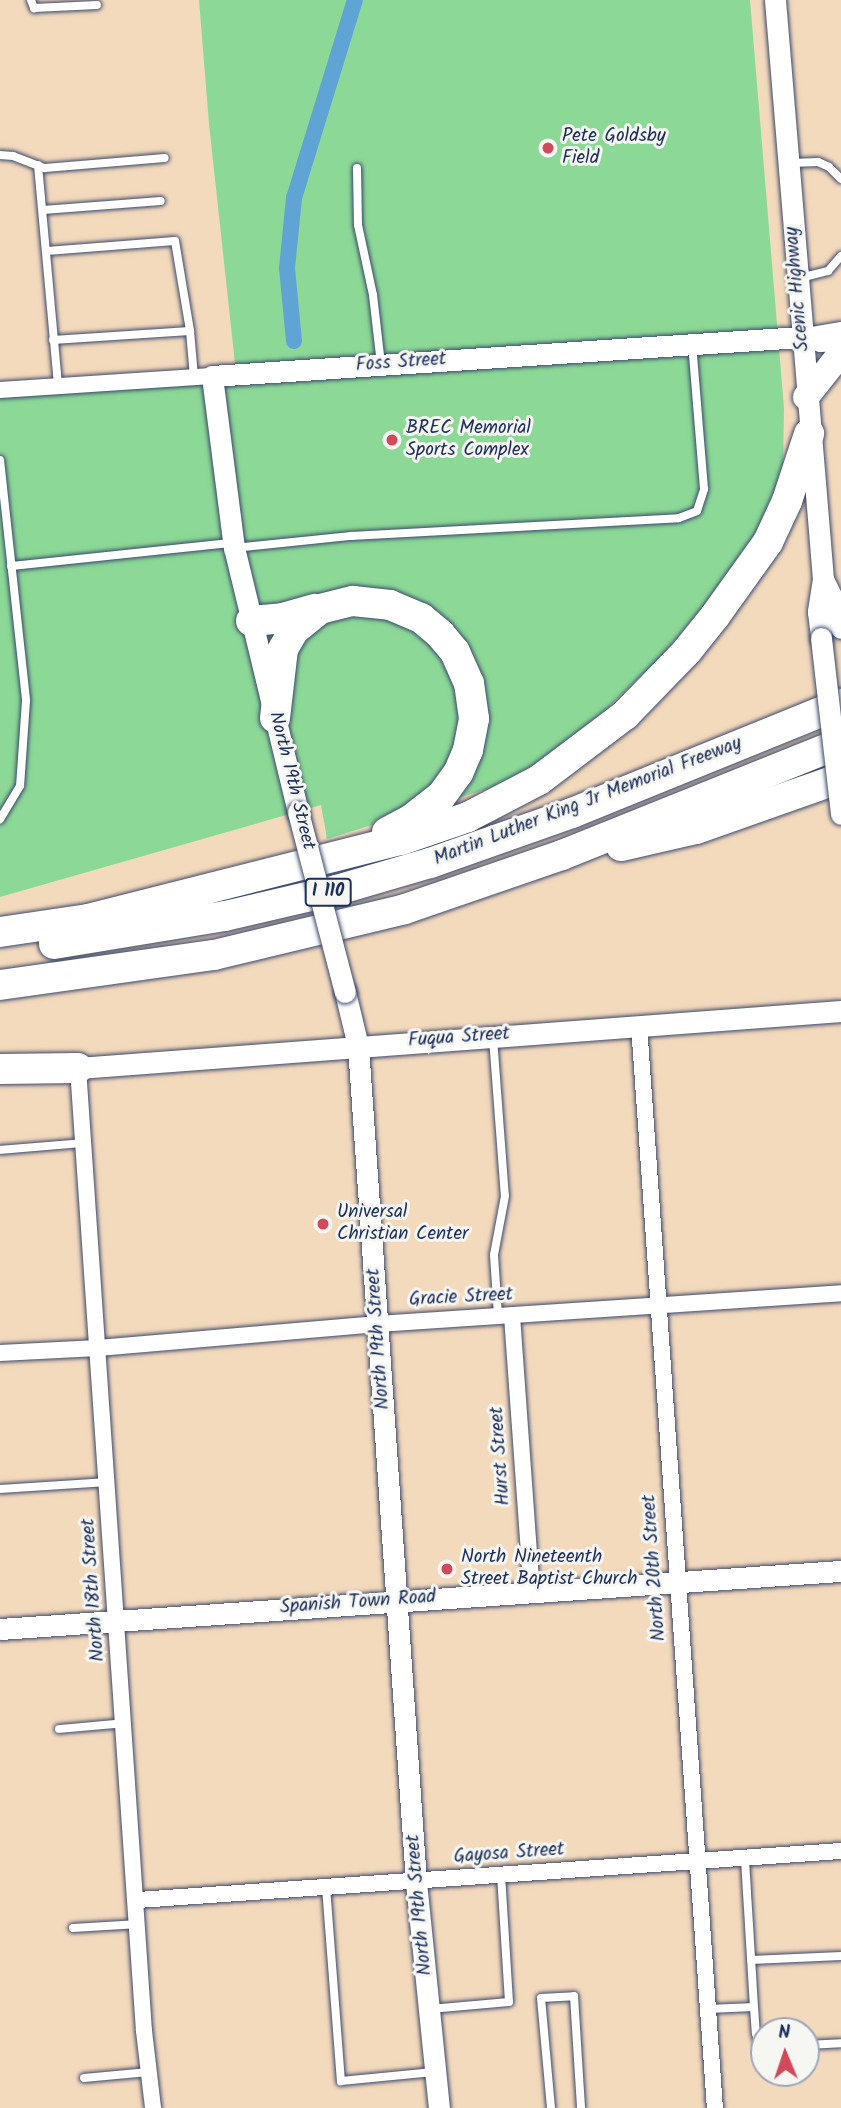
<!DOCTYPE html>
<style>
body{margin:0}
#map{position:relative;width:841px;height:2108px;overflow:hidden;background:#f4dabd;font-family:Kalam,sans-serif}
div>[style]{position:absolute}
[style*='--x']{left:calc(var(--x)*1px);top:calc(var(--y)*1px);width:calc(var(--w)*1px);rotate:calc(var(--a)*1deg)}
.green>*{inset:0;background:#8cd997}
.canal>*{height:16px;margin:-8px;padding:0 8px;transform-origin:8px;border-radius:8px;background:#60a4d5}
.roads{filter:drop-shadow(0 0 2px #3c496c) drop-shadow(0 0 2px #3c496c)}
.service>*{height:8px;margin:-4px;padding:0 4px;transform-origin:4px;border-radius:4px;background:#fff}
.minor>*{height:16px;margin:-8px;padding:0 8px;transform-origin:8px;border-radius:8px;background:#fff}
.tertiary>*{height:21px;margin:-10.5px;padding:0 10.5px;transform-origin:10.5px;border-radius:10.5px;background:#fff}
.primary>*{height:26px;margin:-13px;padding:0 13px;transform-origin:13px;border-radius:13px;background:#fff}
.motorway>*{height:30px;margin:-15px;padding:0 15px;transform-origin:15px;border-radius:15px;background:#fff}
.bridges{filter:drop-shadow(0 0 2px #3c496c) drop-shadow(0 0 2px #3c496c)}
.tertiary-bridge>*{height:21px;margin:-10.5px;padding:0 10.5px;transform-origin:10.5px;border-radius:10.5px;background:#fff}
.dots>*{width:19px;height:19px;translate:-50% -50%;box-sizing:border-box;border:4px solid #f6f6f2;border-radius:50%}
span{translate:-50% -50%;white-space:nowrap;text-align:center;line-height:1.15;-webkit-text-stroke:6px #f6f6f2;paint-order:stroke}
.shield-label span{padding:2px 5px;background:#f6f6f2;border:2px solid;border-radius:5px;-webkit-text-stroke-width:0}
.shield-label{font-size:18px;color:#1b2f5e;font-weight:700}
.poi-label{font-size:19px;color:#1b2f5e}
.left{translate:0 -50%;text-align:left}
.street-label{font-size:19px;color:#1b2f5e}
.north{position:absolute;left:750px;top:2017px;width:70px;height:70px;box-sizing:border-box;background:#f6f6f2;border:2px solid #9ea6b7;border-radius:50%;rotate:358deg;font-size:19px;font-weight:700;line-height:28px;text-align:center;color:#1b2f5e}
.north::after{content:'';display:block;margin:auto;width:24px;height:32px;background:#d1495b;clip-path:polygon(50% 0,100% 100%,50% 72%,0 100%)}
</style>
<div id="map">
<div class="green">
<i style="clip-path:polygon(199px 0,750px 0,784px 408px,783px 471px,756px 533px,719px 587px,663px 655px,596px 719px,528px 776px,327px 839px,321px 805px,0 897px,0 397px,237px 382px,209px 124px)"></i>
</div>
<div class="canal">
<i style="--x:294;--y:341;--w:73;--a:-95.5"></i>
<i style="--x:287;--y:268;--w:70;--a:-84.3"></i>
<i style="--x:294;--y:198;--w:207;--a:-72.9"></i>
</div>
<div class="roads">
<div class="service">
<i style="--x:31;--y:0;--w:9;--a:69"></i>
<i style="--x:34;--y:8;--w:63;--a:-2.7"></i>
<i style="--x:0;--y:155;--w:13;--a:4"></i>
<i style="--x:13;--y:156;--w:34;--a:21"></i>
<i style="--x:45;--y:168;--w:120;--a:-4.8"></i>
<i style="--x:791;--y:163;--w:27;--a:-2"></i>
<i style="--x:818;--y:162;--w:12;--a:24"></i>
<i style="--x:829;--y:167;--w:17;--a:45"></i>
<i style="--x:38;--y:165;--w:222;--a:84.8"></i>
<i style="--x:357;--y:168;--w:57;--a:89"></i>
<i style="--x:358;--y:225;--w:72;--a:77.9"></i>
<i style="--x:373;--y:295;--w:69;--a:83.4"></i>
<i style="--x:43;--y:210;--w:118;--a:-4.4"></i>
<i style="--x:47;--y:251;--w:128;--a:-4.5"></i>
<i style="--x:175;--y:241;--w:91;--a:80.5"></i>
<i style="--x:800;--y:278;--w:29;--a:-14"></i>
<i style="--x:828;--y:271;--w:20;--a:-49"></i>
<i style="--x:53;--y:340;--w:137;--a:-3.8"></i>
<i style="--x:190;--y:331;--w:46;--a:85"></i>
<i style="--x:0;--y:460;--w:242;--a:83.8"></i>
<i style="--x:26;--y:701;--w:85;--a:94"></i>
<i style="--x:20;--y:786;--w:39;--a:121"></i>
<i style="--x:234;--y:548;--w:118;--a:-5.9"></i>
<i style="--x:351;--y:536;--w:328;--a:-3.1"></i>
<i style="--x:679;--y:518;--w:19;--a:-21"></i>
<i style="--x:697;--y:511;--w:23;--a:-72"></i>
<i style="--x:704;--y:489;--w:145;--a:-94.7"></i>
<i style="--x:11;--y:566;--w:221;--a:-6"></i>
<i style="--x:493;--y:1038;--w:158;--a:85.7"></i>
<i style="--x:505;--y:1196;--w:60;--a:100.6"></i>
<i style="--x:494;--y:1255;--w:61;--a:86.2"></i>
<i style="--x:0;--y:1150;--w:84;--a:-4.8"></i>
<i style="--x:0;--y:1489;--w:108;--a:-3.7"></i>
<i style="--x:59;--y:1729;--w:66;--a:-5.2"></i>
<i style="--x:326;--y:1887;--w:195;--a:85.6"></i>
<i style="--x:341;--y:2081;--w:93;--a:-5.5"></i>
<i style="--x:73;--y:1928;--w:66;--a:-3.5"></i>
<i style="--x:751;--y:1960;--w:90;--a:-2.5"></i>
<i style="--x:754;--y:2007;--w:26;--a:86"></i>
<i style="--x:756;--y:2033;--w:8;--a:76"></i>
<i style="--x:758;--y:2041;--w:8;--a:40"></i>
<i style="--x:430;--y:2009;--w:79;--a:-5.1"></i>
<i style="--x:509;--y:2002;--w:127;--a:-93.6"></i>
<i style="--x:708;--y:2009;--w:46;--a:-2.5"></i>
<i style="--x:754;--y:2007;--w:149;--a:-93.5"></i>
<i style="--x:806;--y:2045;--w:35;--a:-3"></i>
<i style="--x:84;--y:2078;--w:65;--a:-5.3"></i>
<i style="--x:551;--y:2108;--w:110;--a:-95.2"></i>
<i style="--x:541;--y:1998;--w:33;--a:-3"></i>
<i style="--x:574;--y:1996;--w:112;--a:86.4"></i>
</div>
<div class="minor">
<i style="--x:801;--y:337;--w:20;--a:20"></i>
<i style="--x:820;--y:344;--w:21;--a:-3"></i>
<i style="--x:801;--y:337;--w:41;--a:-9.9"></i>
<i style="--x:0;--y:390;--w:212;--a:-3.8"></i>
<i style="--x:639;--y:1025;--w:1086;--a:85.99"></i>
<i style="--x:78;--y:1068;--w:965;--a:86.08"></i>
<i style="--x:144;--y:2031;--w:78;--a:83.3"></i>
<i style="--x:512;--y:1316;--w:277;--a:85.9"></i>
<i style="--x:0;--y:1353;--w:98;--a:-2.9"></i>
<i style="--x:98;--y:1348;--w:281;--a:-4.9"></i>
<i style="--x:378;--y:1324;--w:464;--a:-3.8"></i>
<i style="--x:138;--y:1900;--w:705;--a:-3.99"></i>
</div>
<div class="tertiary">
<i style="--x:775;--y:0;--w:581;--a:85.26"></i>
<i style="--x:823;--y:579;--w:33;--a:99"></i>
<i style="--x:818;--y:612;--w:26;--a:83"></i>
<i style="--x:823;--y:579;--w:34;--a:64"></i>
<i style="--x:838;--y:610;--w:18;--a:81"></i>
<i style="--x:298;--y:812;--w:272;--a:-103.6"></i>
<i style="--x:234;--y:548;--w:173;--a:-97.3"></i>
<i style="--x:212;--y:376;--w:590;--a:-3.79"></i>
<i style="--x:345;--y:992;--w:56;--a:76.5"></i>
<i style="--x:358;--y:1046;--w:838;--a:86.03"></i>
<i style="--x:416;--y:1882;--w:227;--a:84.2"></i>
<i style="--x:78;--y:1068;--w:765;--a:-4.27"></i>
<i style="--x:0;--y:1629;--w:843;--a:-3.95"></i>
</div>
<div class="primary">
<i style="--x:806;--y:397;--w:56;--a:-51.5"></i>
</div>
<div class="motorway">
<i style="--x:251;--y:621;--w:32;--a:-5"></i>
<i style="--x:283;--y:618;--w:33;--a:-16"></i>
<i style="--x:275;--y:718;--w:69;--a:-83.4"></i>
<i style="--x:283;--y:649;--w:22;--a:-60"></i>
<i style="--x:294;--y:630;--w:33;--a:-39"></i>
<i style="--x:320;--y:609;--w:34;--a:-14"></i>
<i style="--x:353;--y:601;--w:37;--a:6"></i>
<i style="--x:390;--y:605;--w:34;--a:23"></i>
<i style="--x:421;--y:618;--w:25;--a:40"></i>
<i style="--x:440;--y:634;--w:23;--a:50"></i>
<i style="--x:455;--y:652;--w:34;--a:66"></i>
<i style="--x:469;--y:683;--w:36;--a:82"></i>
<i style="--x:474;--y:719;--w:32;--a:101"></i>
<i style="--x:468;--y:750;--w:25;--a:113"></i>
<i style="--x:458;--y:773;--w:29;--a:126"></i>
<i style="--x:441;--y:796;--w:39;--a:142"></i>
<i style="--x:410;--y:820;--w:26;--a:152"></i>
<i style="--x:621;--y:846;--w:77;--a:-12.8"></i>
<i style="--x:696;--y:829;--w:154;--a:-19.4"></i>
<i style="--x:0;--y:932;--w:89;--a:-8.4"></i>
<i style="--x:88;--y:919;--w:323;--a:-14.2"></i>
<i style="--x:401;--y:840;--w:71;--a:-18.9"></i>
<i style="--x:468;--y:817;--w:80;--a:-27.5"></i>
<i style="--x:539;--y:780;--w:108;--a:-37.1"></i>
<i style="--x:625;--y:715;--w:89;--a:-45.9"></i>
<i style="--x:687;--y:651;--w:45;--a:-51.3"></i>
<i style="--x:715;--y:616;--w:91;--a:-54.4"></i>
<i style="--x:768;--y:542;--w:45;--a:-65.1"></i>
<i style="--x:787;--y:501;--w:71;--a:-71.8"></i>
<i style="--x:54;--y:944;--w:173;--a:-9.3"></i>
<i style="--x:225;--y:916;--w:115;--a:-13.1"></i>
<i style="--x:337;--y:890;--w:97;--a:-16.2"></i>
<i style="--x:430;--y:863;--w:151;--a:-19.4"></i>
<i style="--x:572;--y:813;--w:290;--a:-22.1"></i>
<i style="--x:0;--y:985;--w:216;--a:-8"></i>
<i style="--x:214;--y:955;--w:196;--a:-13.5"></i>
<i style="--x:405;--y:909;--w:166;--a:-19"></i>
<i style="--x:562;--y:855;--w:301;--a:-21.9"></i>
<i style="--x:0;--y:1069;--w:78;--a:-0.7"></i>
</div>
</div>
<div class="bridges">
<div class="tertiary-bridge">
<i style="--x:821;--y:638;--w:177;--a:83.5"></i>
<i style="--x:298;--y:812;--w:186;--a:75.4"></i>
</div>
</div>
<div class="dots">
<i style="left:548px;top:148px;background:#d1495b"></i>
<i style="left:392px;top:440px;background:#d1495b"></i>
<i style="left:323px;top:1224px;background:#d1495b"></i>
<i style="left:447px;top:1569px;background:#d1495b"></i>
</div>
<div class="shield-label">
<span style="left:328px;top:892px">I 110</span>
</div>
<div class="poi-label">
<span class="left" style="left:562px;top:148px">Pete Goldsby<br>Field</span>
<span class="left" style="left:406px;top:440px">BREC Memorial<br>Sports Complex</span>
<span class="left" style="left:337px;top:1224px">Universal<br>Christian Center</span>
<span class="left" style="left:461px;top:1569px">North Nineteenth<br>Street Baptist Church</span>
</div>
<div class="street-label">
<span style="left:798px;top:289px;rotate:-95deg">Scenic Highway</span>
<span style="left:401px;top:363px;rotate:-4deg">Foss Street</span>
<span style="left:291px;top:781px;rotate:76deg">North 19th Street</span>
<span style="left:588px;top:802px;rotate:-21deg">Martin Luther King Jr Memorial Freeway</span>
<span style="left:459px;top:1038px;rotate:-4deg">Fuqua Street</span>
<span style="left:461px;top:1298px;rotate:-3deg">Gracie Street</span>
<span style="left:379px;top:1339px;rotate:-94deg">North 19th Street</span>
<span style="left:501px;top:1456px;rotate:-94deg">Hurst Street</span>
<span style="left:655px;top:1568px;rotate:-94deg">North 20th Street</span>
<span style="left:94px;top:1590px;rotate:-94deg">North 18th Street</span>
<span style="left:358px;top:1603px;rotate:-4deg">Spanish Town Road</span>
<span style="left:509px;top:1854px;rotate:-4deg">Gayosa Street</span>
<span style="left:420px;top:1905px;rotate:-95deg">North 19th Street</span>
</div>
<div class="north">N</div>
</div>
